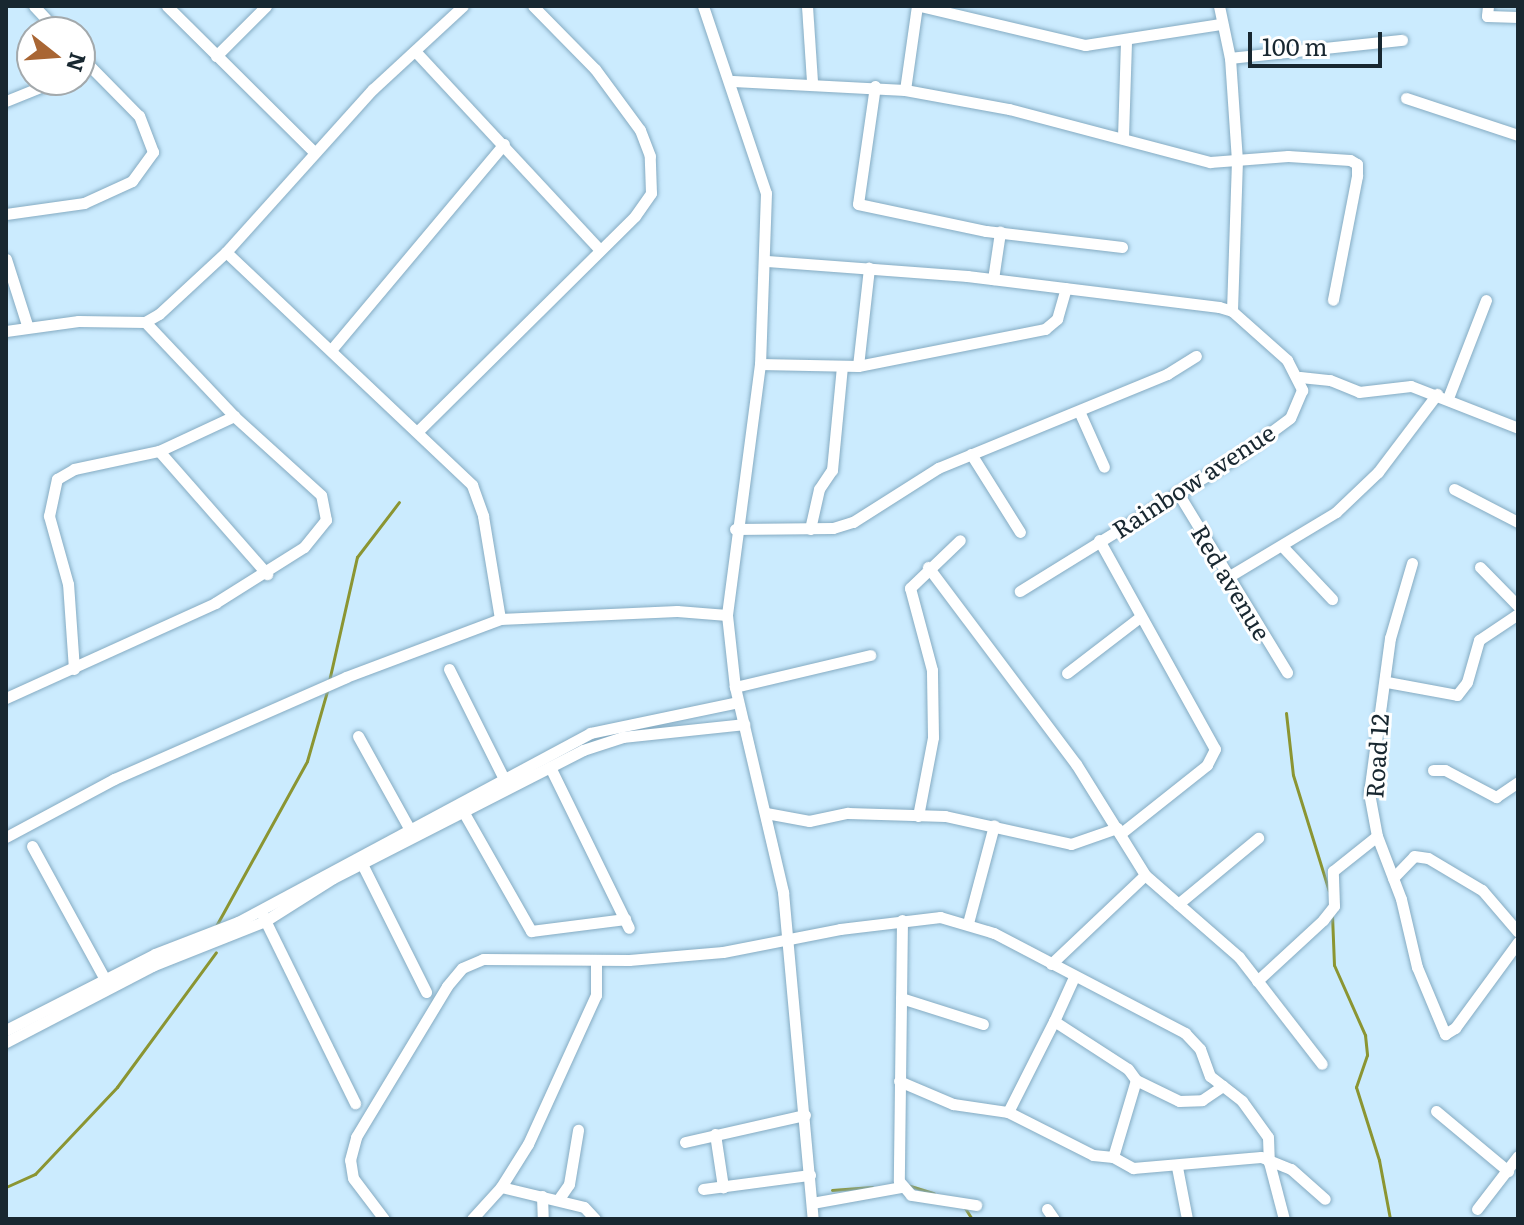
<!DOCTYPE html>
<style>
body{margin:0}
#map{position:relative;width:1524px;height:1225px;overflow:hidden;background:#cbebfe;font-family:Literata,serif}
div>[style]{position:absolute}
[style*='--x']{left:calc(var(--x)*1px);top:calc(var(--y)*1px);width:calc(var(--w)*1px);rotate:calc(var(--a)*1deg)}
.stream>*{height:3px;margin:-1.5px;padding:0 1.5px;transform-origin:1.5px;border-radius:1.5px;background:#8b9532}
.roads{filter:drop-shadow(0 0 2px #85abc2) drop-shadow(0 0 2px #85abc2)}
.minor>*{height:11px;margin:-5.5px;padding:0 5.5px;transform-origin:5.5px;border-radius:5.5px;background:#fff}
span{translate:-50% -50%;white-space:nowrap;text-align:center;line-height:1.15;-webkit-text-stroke:6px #fff;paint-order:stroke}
.street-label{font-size:24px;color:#182730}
.frame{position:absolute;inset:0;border:8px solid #182730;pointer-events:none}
.north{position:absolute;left:16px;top:16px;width:80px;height:80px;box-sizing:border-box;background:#fff;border:2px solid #a3a9ac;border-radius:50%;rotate:107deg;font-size:22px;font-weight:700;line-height:32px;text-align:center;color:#182730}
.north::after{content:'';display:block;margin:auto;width:28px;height:36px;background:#a96634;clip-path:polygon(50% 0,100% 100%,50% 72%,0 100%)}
.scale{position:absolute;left:1248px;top:32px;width:134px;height:36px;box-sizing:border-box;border:4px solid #182730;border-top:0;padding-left:10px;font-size:24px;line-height:28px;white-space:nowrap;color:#182730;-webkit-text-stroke:6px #fff;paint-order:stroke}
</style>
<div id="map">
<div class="stream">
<i style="--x:329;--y:681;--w:127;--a:-77.3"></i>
<i style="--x:357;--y:557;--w:69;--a:-52.6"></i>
<i style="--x:1286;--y:713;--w:62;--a:83.6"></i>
<i style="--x:1293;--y:775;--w:121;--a:72.8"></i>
<i style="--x:1332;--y:915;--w:50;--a:87.7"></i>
<i style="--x:1334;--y:965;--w:77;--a:66.1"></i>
<i style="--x:1365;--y:1035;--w:20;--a:84"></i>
<i style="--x:1367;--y:1055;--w:34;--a:109"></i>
<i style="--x:1356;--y:1087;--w:77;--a:72.5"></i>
<i style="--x:1379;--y:1160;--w:60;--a:79.4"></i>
<i style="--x:216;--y:926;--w:188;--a:-61.1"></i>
<i style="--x:307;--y:761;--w:76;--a:-74"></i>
<i style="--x:907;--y:1185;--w:28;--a:17"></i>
<i style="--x:6;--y:1187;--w:32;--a:-24"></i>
<i style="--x:35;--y:1174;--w:120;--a:-46.7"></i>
<i style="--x:117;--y:1087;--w:167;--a:-53.7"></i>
<i style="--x:832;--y:1190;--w:40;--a:-4.3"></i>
<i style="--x:965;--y:1208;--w:13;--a:58"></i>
</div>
<div class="roads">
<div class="minor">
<i style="--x:34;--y:6;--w:35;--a:47"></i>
<i style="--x:167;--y:6;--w:206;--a:44.8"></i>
<i style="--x:703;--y:6;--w:197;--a:71.4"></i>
<i style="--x:766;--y:193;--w:171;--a:92"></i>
<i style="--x:760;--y:364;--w:253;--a:97.5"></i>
<i style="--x:727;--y:615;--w:72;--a:83.7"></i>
<i style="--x:735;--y:687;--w:211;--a:76.8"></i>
<i style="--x:783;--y:892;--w:328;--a:84.8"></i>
<i style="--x:807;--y:6;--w:76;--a:86.2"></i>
<i style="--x:920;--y:6;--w:170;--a:13.3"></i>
<i style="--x:1085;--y:45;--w:137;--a:-8.8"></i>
<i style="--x:1219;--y:6;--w:53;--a:78.1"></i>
<i style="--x:1230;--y:58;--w:102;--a:86.1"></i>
<i style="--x:1237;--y:160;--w:151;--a:91.9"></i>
<i style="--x:1488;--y:6;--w:10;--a:96"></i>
<i style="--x:1487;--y:16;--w:31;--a:2"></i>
<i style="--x:415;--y:51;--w:269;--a:47.1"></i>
<i style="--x:216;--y:56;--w:71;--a:-45"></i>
<i style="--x:1230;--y:58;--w:173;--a:-6"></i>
<i style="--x:733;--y:81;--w:172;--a:3"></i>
<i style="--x:905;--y:90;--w:106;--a:10.4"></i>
<i style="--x:1009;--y:109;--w:208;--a:14.8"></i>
<i style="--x:1210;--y:162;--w:78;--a:-4.4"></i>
<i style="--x:1288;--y:156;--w:62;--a:3.7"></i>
<i style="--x:1350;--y:160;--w:8;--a:30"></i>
<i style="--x:1357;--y:164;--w:12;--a:90"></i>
<i style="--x:1357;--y:176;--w:126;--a:101"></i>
<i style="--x:875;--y:86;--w:119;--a:98.2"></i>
<i style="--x:858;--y:204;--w:131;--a:11.9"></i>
<i style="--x:986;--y:231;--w:137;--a:6.7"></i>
<i style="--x:905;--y:90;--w:85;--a:-81.9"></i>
<i style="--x:1406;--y:98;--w:118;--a:18.3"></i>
<i style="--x:6;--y:101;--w:56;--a:-22"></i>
<i style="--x:1123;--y:137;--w:97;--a:-88.2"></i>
<i style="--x:6;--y:214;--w:79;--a:-8"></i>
<i style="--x:84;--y:203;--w:53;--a:-24.6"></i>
<i style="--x:132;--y:181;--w:36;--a:-54"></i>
<i style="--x:153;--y:152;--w:39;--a:-111"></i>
<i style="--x:139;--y:116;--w:84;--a:-134.5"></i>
<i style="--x:226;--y:252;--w:339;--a:43.4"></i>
<i style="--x:472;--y:485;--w:33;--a:70"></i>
<i style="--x:483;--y:516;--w:104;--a:80.6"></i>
<i style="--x:6;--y:259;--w:69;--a:72.3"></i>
<i style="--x:767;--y:261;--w:201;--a:4.3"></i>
<i style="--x:967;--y:276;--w:254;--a:7"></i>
<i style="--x:1219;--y:307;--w:14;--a:17"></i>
<i style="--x:1232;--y:311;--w:74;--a:41.7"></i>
<i style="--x:1287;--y:360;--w:34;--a:63"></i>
<i style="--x:1302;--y:390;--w:30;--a:113"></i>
<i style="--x:1290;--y:418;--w:62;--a:143.5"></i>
<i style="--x:1240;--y:455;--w:259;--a:148.3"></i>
<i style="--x:993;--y:279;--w:48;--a:-81.5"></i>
<i style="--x:6;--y:331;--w:73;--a:-7.9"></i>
<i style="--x:78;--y:321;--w:67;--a:0.9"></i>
<i style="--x:145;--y:322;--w:16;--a:-30"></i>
<i style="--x:159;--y:314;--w:91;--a:-42.8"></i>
<i style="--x:226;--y:252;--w:219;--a:-48"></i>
<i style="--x:373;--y:89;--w:122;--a:-42.7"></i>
<i style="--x:331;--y:350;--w:269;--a:-50"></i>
<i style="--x:760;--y:364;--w:98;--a:1.2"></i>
<i style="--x:858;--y:366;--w:191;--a:-11.2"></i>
<i style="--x:1045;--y:329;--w:16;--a:-40"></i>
<i style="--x:1057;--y:319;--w:32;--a:-74"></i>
<i style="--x:858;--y:366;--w:99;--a:-83.6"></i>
<i style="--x:1300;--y:377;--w:30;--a:6"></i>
<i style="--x:1330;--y:380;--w:31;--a:22"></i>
<i style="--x:1359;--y:392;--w:52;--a:-6.6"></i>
<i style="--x:1411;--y:386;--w:115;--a:21.4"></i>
<i style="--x:1448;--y:398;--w:105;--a:-68.8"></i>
<i style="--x:1079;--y:411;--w:61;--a:65.9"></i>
<i style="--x:418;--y:431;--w:305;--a:-44.7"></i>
<i style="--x:635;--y:216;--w:28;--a:-55"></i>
<i style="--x:651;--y:193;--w:37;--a:-92"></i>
<i style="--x:650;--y:156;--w:28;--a:-111"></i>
<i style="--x:640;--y:130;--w:76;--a:-126.4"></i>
<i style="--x:595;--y:69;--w:88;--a:-134.5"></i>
<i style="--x:159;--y:451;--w:164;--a:48.7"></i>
<i style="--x:971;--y:454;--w:92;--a:57.9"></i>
<i style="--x:1454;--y:489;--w:72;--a:27.3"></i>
<i style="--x:1178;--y:493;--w:210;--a:58.7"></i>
<i style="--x:735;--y:529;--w:98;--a:-0.6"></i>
<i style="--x:833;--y:528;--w:21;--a:-17"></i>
<i style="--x:853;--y:522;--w:101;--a:-32.4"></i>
<i style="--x:938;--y:468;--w:248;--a:-22.3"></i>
<i style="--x:1167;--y:374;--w:34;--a:-32"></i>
<i style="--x:810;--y:529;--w:41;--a:-77.3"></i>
<i style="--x:819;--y:489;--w:23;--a:-56"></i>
<i style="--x:832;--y:470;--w:104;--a:-84.5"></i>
<i style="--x:1099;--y:540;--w:239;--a:61"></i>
<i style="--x:1215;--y:749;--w:18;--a:117"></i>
<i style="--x:1207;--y:765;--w:111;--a:141.6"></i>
<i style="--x:1282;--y:546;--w:73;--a:46.7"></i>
<i style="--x:1412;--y:563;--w:78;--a:106.3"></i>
<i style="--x:1390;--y:638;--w:156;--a:97.7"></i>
<i style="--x:1369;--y:793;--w:44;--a:79.5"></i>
<i style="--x:1377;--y:836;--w:67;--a:69.1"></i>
<i style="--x:1401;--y:899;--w:70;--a:76.8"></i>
<i style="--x:1417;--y:967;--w:73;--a:67.3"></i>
<i style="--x:1445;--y:1034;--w:12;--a:-31"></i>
<i style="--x:1455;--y:1028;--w:107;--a:-53.8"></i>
<i style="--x:928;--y:567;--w:246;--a:53.1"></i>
<i style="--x:1076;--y:764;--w:131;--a:58.1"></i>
<i style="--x:1145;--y:875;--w:125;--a:41.1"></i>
<i style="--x:1239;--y:957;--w:135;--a:52.2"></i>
<i style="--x:1480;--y:567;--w:54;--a:45.7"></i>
<i style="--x:1228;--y:577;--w:126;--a:-31"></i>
<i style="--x:1336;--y:512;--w:58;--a:-43.6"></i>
<i style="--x:1378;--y:472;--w:98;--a:-52.9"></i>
<i style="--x:74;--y:669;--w:85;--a:-94"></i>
<i style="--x:68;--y:584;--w:71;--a:-105.6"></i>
<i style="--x:49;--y:516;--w:38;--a:-78"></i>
<i style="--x:57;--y:479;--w:20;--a:-30"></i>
<i style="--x:74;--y:469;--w:87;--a:-12"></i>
<i style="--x:159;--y:451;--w:83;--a:-25"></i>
<i style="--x:449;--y:669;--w:123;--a:63.4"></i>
<i style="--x:1067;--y:673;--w:92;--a:-37.5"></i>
<i style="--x:1387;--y:682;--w:71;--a:10.5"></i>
<i style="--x:1457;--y:695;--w:16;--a:-52"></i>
<i style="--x:1467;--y:682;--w:44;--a:-74.1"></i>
<i style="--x:1479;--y:640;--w:47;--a:-33.7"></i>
<i style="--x:735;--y:687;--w:139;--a:-13.3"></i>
<i style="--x:6;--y:698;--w:230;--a:-24.4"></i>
<i style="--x:215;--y:603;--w:105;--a:-32.2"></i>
<i style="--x:304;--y:547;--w:35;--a:-51"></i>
<i style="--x:326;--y:520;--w:25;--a:-101"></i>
<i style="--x:321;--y:495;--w:118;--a:-137.8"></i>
<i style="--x:234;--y:416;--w:129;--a:-133.4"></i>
<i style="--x:358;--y:736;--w:105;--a:61"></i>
<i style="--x:550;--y:767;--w:179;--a:63.9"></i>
<i style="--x:1433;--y:770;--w:12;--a:0"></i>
<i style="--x:1445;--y:770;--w:58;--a:27.9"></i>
<i style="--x:1496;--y:797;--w:27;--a:-34"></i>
<i style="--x:464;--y:813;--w:136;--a:60.4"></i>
<i style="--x:531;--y:931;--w:95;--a:-7.3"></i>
<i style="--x:766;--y:813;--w:44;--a:10.5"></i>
<i style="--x:809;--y:821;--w:40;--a:-12"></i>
<i style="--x:848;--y:813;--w:97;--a:1.8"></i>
<i style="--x:945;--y:816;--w:129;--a:12.5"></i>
<i style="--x:1071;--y:844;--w:49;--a:-19.2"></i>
<i style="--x:918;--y:816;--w:80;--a:-79.2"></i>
<i style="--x:933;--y:737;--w:67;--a:-90.9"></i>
<i style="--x:932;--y:670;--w:85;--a:-105"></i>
<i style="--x:910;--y:588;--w:69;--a:-43.8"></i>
<i style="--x:6;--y:837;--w:123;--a:-28.2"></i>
<i style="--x:114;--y:779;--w:253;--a:-23.7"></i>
<i style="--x:346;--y:677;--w:165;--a:-20.6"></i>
<i style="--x:500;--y:619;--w:177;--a:-2.6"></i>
<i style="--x:677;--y:611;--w:50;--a:4.6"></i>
<i style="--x:32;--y:846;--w:158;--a:61.3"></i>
<i style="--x:363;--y:866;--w:141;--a:63.4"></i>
<i style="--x:1393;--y:878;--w:30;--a:-46"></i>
<i style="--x:1414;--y:856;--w:14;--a:8"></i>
<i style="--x:1428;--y:858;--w:63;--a:30.7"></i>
<i style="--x:1482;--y:890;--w:55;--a:49.4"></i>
<i style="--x:1178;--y:904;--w:104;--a:-39.5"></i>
<i style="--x:262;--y:914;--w:211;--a:63.8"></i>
<i style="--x:902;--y:920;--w:261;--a:90.7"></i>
<i style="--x:899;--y:1181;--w:18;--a:49"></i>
<i style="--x:911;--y:1195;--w:66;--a:8.7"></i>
<i style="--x:968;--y:923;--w:101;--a:-75.1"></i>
<i style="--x:1051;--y:964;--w:129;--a:-43.4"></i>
<i style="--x:1074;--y:977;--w:48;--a:114.4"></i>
<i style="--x:1054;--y:1021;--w:88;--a:33"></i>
<i style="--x:1128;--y:1069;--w:14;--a:54"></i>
<i style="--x:1136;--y:1080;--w:48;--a:26"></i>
<i style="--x:1179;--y:1101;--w:23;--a:-2"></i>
<i style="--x:1202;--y:1100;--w:25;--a:-34"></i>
<i style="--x:1223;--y:1086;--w:24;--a:38"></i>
<i style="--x:1242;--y:1101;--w:44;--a:54.2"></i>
<i style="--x:1268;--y:1137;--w:25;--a:88"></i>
<i style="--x:1269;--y:1162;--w:59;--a:75.3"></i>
<i style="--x:1257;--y:981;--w:90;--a:-42.7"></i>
<i style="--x:1323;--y:920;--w:18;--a:-52"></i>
<i style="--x:1334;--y:906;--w:35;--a:-92"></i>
<i style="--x:1333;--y:871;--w:56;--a:-38.5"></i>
<i style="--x:901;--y:998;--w:86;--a:17.6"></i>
<i style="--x:6;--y:1030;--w:167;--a:-27"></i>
<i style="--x:155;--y:954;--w:89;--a:-21.1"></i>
<i style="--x:238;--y:922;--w:400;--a:-28.2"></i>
<i style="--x:590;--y:733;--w:151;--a:-11.8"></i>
<i style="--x:6;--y:1042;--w:165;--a:-27.5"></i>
<i style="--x:152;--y:966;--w:122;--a:-21.7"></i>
<i style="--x:265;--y:921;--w:80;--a:-32.3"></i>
<i style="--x:333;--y:878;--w:281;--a:-27.1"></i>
<i style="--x:583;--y:750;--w:42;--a:-18"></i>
<i style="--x:623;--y:737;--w:122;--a:-6.1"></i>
<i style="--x:899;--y:1081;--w:59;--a:23.1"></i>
<i style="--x:953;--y:1104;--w:56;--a:8.3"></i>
<i style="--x:1008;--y:1112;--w:95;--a:26.8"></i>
<i style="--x:1093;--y:1155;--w:20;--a:6"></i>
<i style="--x:1113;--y:1157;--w:23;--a:29"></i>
<i style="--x:1133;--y:1168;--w:128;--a:-4.9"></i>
<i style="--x:1261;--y:1157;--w:32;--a:22"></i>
<i style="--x:1291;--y:1169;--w:45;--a:41.4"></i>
<i style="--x:1436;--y:1111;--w:94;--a:39.8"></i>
<i style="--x:1008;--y:1112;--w:102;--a:-63.2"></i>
<i style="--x:715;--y:1134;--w:54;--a:81.4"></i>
<i style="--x:685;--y:1142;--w:123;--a:-12.7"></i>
<i style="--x:1113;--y:1157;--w:80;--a:-73.4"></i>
<i style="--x:1177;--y:1167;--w:53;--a:79.1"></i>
<i style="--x:501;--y:1187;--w:85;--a:13.5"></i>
<i style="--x:584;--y:1207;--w:16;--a:47"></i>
<i style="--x:703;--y:1189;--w:108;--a:-7.5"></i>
<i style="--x:542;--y:1196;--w:23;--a:88"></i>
<i style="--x:558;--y:1200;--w:19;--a:-55"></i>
<i style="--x:569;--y:1184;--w:55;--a:-80.5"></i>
<i style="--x:812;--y:1203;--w:90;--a:-10.2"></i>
<i style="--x:1047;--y:1209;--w:12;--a:55"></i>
<i style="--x:1477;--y:1209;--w:67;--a:-52.3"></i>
<i style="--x:384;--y:1219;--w:51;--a:-127.1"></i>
<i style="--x:353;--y:1178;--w:18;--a:-99"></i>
<i style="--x:350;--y:1160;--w:24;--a:-75"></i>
<i style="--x:356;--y:1137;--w:176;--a:-58.9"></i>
<i style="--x:447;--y:986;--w:23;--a:-50"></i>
<i style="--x:462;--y:968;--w:23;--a:-23"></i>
<i style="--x:483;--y:959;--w:146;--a:0.4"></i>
<i style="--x:629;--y:960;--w:94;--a:-4.9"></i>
<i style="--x:723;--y:952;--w:119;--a:-11.1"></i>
<i style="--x:840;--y:929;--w:101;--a:-6.8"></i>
<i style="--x:940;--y:917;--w:56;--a:16.5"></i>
<i style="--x:994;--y:933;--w:216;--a:27.6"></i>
<i style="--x:1185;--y:1033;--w:22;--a:47"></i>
<i style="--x:1200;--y:1049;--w:29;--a:70"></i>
<i style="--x:1210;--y:1076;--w:16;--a:38"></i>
<i style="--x:472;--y:1219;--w:43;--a:-47.8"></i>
<i style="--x:501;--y:1187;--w:51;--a:-57.9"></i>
<i style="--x:528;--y:1144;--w:164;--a:-65.5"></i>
<i style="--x:596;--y:995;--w:35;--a:-90"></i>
</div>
</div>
<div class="street-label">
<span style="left:1193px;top:480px;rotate:-33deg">Rainbow avenue</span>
<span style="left:1232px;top:582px;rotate:59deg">Red avenue</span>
<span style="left:1376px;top:756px;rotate:-86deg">Road 12</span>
</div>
<div class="frame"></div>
<div class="north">N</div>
<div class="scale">100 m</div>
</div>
